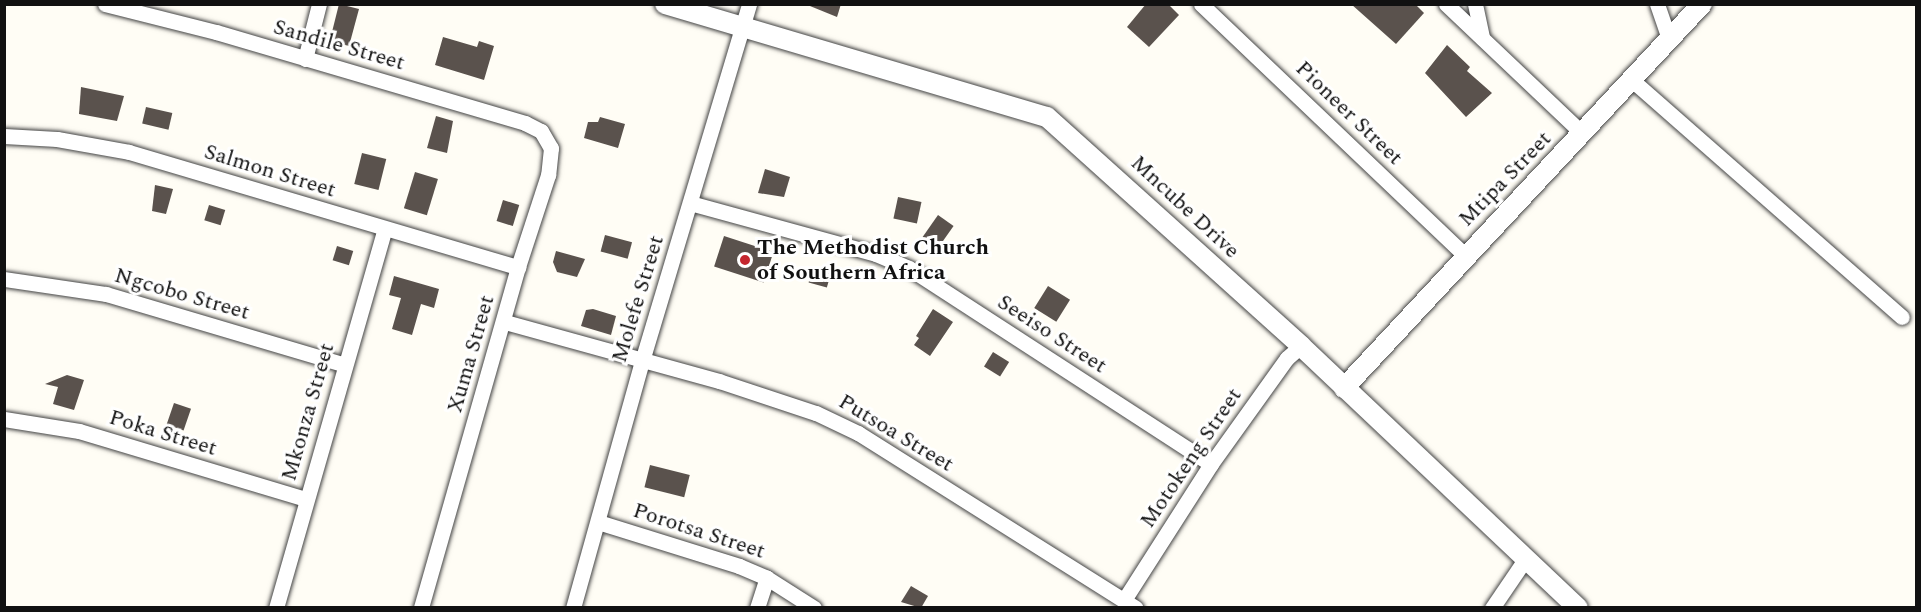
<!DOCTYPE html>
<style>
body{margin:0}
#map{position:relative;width:1921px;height:612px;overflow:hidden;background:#fffdf5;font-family:Spectral,serif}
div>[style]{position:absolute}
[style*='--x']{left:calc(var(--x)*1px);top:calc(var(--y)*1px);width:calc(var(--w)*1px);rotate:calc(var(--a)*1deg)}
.building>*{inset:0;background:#5a524d;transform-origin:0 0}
.roads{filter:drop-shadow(0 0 2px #444) drop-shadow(0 0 2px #444)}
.minor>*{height:15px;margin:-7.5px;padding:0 7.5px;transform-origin:7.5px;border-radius:7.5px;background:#fff}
.tertiary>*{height:20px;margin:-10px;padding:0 10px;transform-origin:10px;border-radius:10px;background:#fff}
.dots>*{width:16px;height:16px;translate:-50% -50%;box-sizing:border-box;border:3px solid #fff;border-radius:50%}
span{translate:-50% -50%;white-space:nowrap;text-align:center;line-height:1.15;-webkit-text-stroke:6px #fff;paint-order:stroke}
.street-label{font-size:22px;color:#111}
.poi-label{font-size:22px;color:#111;font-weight:700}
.left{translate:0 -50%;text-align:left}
.frame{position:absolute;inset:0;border:6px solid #111;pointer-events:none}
</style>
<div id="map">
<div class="building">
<i style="clip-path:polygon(339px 4px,359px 9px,349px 46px,333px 42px,331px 36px)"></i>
<i style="clip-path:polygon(805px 4px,841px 4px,837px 17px)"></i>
<i style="clip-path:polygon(1146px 4px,1168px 4px,1179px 15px,1149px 47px,1127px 27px)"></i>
<i style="clip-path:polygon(1351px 4px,1415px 4px,1424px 13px,1396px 44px)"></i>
<i style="clip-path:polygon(443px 37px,477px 47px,479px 41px,494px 46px,484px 80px,435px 65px)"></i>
<i style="clip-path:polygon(1447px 45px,1470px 67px,1467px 71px,1492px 93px,1466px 117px,1425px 73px)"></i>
<i style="clip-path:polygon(81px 87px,124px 96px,117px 121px,79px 114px)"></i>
<i style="left:146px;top:107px;width:27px;height:17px;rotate:13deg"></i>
<i style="clip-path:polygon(436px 116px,453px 121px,447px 153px,427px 148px)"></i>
<i style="clip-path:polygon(600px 117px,625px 124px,618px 148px,584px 138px,588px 122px,598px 122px)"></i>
<i style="left:362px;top:153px;width:25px;height:32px;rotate:14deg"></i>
<i style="clip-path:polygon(765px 169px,790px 177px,784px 197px,758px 193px)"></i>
<i style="left:415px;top:172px;width:24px;height:38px;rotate:17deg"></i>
<i style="clip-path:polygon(155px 185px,173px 189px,166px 214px,152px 211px)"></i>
<i style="left:898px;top:197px;width:24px;height:22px;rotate:12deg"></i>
<i style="left:503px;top:200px;width:17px;height:22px;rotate:17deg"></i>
<i style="left:209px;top:205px;width:17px;height:16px;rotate:17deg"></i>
<i style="left:938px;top:215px;width:19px;height:32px;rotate:35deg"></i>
<i style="left:605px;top:235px;width:28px;height:17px;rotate:15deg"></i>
<i style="left:724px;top:236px;width:52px;height:32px;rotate:18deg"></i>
<i style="left:337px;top:246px;width:17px;height:15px;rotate:17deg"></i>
<i style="clip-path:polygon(556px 251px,585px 259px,577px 277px,557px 272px,553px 262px)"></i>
<i style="left:813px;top:267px;width:19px;height:16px;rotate:16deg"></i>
<i style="clip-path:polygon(394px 276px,439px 289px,434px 308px,421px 304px,412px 335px,392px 329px,401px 298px,389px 295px)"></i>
<i style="left:1048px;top:286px;width:26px;height:26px;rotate:32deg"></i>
<i style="clip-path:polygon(593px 309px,616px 316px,611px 335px,581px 326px,586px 310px)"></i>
<i style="clip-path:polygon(933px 309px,953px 322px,930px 356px,914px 345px,919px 338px,916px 336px)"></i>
<i style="left:993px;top:352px;width:19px;height:17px;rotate:32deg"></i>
<i style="clip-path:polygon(67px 375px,84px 380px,74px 410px,53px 404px,58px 387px,45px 384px)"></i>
<i style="left:174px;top:403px;width:18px;height:23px;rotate:19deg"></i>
<i style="left:650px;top:465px;width:41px;height:23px;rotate:14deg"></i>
<i style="clip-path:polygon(911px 586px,928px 596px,921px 608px,901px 602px)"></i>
</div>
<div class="roads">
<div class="minor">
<i style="--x:105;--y:4;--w:114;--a:14.2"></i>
<i style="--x:216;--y:32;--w:322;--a:16.4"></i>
<i style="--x:525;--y:123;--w:18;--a:27"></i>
<i style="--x:541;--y:131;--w:20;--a:60"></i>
<i style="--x:551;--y:148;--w:27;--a:96"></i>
<i style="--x:548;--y:175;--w:97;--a:108.1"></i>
<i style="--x:518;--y:267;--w:355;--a:105.9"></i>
<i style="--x:1201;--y:4;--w:364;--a:43.6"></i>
<i style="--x:1446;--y:4;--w:187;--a:43.5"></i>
<i style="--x:1475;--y:4;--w:35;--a:78"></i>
<i style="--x:1657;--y:4;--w:36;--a:71"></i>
<i style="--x:305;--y:59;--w:57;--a:-75.7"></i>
<i style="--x:1632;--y:80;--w:359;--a:41.3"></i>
<i style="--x:4;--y:136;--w:53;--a:3.2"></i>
<i style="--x:57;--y:139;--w:73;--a:10.2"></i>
<i style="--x:129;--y:152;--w:406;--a:16.5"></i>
<i style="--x:690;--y:203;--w:193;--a:15.3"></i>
<i style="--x:876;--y:254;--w:36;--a:23"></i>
<i style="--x:909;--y:268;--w:360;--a:33"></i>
<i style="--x:4;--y:279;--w:103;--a:8.4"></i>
<i style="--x:106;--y:294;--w:249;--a:16.5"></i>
<i style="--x:505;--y:322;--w:222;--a:15.4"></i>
<i style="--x:719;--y:381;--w:102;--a:18.3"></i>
<i style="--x:816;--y:413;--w:47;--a:25.5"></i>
<i style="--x:858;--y:433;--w:328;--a:32.2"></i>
<i style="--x:4;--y:419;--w:76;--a:9.1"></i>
<i style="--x:79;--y:431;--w:237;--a:16.7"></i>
<i style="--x:598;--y:522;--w:148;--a:17.3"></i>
<i style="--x:739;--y:566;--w:30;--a:23"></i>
<i style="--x:767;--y:578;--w:56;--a:32.6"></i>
<i style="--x:1124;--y:600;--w:161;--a:-57.4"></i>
<i style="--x:1211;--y:464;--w:130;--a:-54.4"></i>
<i style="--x:1287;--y:358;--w:18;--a:-41"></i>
<i style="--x:276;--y:608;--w:394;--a:-74"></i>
<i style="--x:573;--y:608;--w:256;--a:-74.4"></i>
<i style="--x:642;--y:361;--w:373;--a:-73.3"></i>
<i style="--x:757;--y:608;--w:32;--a:-72"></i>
<i style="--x:1492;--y:608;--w:60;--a:-55.8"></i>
</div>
<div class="tertiary">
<i style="--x:665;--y:4;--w:398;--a:16.5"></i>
<i style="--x:1047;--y:117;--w:342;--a:42"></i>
<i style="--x:1301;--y:346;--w:381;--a:43.4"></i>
<i style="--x:1344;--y:388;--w:525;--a:-47.01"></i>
</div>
</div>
<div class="dots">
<i style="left:745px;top:260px;background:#c4262e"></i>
</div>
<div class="street-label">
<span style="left:339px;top:45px;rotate:16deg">Sandile Street</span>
<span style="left:1349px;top:113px;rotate:44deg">Pioneer Street</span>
<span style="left:270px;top:171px;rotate:17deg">Salmon Street</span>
<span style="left:1505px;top:179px;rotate:-46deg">Mtipa Street</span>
<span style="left:1185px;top:207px;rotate:43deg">Mncube Drive</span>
<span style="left:182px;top:294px;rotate:16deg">Ngcobo Street</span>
<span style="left:638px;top:299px;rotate:-73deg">Molefe Street</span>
<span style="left:1052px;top:334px;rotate:33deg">Seeiso Street</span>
<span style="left:471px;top:354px;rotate:-74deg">Xuma Street</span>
<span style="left:308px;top:412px;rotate:-74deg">Mkonza Street</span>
<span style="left:163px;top:433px;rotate:17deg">Poka Street</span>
<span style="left:896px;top:433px;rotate:31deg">Putsoa Street</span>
<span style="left:1191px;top:458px;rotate:-56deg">Motokeng Street</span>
<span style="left:699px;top:531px;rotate:18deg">Porotsa Street</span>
</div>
<div class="poi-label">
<span class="left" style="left:757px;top:260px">The Methodist Church<br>of Southern Africa</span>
</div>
<div class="frame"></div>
</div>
